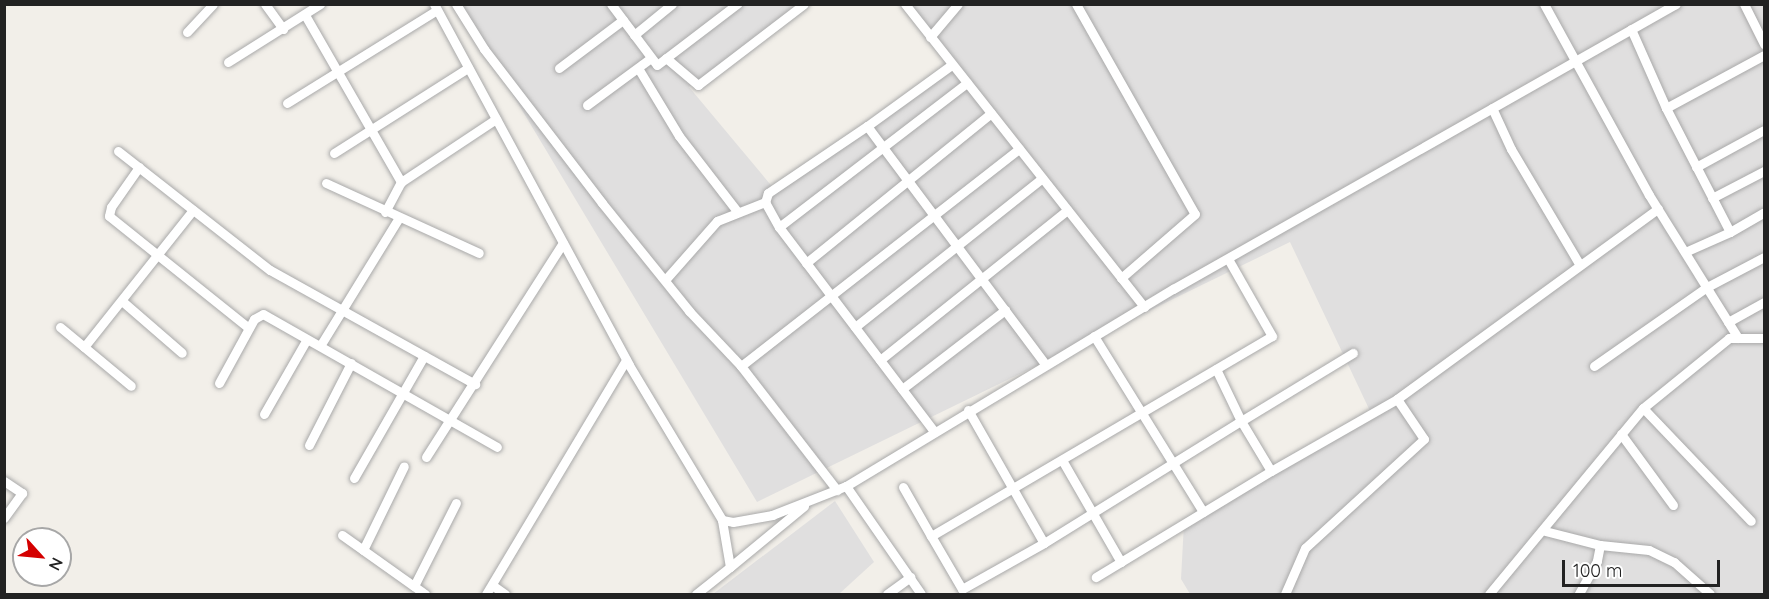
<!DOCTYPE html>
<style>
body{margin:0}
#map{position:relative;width:1769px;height:599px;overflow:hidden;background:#f2efe9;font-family:Quicksand,sans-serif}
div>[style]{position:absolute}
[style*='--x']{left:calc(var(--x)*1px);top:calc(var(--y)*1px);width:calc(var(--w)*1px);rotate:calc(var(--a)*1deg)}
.residential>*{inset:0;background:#e0dfdf}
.roads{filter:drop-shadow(0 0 2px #a9a9a9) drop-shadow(0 0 2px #a9a9a9)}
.street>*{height:9px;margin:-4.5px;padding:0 4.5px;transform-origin:4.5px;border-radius:4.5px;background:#fff}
span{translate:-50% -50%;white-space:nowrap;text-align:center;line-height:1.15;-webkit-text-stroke:5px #fff;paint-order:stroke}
.frame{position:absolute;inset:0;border:6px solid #222;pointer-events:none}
.north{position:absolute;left:12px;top:527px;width:60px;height:60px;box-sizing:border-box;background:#fff;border:2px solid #a7a7a7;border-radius:50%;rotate:117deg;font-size:16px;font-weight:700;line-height:24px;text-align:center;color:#222}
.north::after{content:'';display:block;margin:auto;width:21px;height:27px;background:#d40000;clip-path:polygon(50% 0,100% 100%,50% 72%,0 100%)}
.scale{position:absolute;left:1562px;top:560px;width:158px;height:27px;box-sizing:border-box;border:3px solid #222;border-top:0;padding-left:8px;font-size:18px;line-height:21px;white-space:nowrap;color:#222;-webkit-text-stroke:4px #fff;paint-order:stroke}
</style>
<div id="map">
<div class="residential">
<i style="clip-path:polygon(459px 5px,798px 5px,689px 87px,775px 190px,950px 66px,907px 5px,1764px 5px,1764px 594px,1190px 594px,1181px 579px,1184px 523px,1370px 411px,1290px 242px,757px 502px)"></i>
<i style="clip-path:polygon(835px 501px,874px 562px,839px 594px,713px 594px)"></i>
</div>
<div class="roads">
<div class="street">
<i style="--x:265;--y:4;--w:31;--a:54"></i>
<i style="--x:434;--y:4;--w:410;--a:61.6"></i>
<i style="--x:629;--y:365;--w:181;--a:59"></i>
<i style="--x:722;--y:520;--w:11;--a:10"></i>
<i style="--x:733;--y:522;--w:40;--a:-10"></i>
<i style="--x:772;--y:515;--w:79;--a:-21.4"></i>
<i style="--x:846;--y:486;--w:382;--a:-31.1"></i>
<i style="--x:1173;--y:289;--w:578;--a:-29.54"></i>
<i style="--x:456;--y:4;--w:53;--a:58.1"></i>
<i style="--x:484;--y:49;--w:194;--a:52.5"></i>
<i style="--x:602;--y:203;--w:139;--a:51.1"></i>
<i style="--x:689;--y:311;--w:76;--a:46.6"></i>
<i style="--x:741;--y:366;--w:157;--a:52.3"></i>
<i style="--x:611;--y:4;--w:76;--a:53"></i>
<i style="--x:657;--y:65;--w:101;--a:-37.3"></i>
<i style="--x:905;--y:4;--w:386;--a:51.7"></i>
<i style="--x:1076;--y:4;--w:241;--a:60.5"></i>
<i style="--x:1195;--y:214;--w:98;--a:139.1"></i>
<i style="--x:1544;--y:4;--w:218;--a:61.2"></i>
<i style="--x:1649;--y:195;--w:168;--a:58.1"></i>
<i style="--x:1744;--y:4;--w:45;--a:63.4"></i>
<i style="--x:305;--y:15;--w:193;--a:60.1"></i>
<i style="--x:1631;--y:29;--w:86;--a:66.1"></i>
<i style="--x:187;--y:32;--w:38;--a:-47"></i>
<i style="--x:634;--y:35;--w:49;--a:-39.2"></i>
<i style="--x:930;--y:37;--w:43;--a:-49.7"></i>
<i style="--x:666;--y:58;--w:42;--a:40.2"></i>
<i style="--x:698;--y:85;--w:133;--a:-37.4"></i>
<i style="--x:228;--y:62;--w:109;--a:-32.2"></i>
<i style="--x:950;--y:66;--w:102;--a:144.1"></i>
<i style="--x:867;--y:126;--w:297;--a:53.2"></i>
<i style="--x:559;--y:68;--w:80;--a:-36.9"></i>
<i style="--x:638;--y:68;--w:79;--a:58.9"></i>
<i style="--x:679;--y:136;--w:95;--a:52.3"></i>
<i style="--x:287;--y:103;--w:176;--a:-31.8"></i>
<i style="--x:587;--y:105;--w:79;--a:-36.3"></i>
<i style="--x:1492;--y:108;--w:45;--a:65.1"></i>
<i style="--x:1511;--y:149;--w:135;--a:59.3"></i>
<i style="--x:867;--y:126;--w:120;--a:145.9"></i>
<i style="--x:768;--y:193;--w:9;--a:108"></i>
<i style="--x:765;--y:202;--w:29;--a:61"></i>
<i style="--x:779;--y:227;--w:256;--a:52.8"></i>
<i style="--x:118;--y:151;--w:193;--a:38.1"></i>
<i style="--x:270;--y:270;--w:235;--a:29.1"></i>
<i style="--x:334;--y:153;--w:159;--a:-32.4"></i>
<i style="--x:139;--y:167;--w:49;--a:125"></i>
<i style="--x:111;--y:207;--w:9;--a:103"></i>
<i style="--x:109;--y:216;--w:179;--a:38.7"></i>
<i style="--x:1696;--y:167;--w:77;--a:-28.6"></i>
<i style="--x:326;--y:183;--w:168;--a:24.6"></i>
<i style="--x:1712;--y:198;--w:59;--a:-27.4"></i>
<i style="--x:385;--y:212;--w:34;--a:-62"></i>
<i style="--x:401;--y:182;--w:114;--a:-33.6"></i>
<i style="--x:779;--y:227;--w:237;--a:-37.5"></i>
<i style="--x:1730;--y:232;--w:39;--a:-30"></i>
<i style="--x:1685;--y:252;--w:49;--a:-24"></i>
<i style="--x:1730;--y:232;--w:140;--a:-117.3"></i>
<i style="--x:1666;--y:108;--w:111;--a:-28.4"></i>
<i style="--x:806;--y:263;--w:238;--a:-39"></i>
<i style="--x:665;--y:280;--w:79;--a:-48.6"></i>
<i style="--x:717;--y:221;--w:52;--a:-21.6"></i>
<i style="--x:122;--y:301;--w:79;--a:40.9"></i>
<i style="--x:1728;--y:322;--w:41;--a:-29.1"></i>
<i style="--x:60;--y:327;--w:92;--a:39.7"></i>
<i style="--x:855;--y:327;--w:239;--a:-38.5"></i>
<i style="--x:1094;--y:336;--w:207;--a:58.2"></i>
<i style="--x:320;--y:346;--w:149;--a:-58.4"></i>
<i style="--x:84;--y:347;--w:175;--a:-51.5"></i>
<i style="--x:880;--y:360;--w:240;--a:-38.7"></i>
<i style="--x:741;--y:366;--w:353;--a:-38"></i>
<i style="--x:1594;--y:366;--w:138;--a:-35"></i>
<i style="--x:1707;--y:287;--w:64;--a:-27.8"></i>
<i style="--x:1216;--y:369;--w:58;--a:64.3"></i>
<i style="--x:1241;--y:421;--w:131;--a:-31.3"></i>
<i style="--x:219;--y:383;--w:73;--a:-61.3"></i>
<i style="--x:254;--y:319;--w:10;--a:-29"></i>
<i style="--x:263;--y:314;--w:269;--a:29.6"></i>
<i style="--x:902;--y:389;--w:130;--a:-37.5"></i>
<i style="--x:1397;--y:399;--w:323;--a:-36.1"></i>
<i style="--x:1643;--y:408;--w:156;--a:46.3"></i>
<i style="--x:968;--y:410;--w:153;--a:60.3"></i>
<i style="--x:1044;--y:543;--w:232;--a:-31.8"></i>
<i style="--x:1241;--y:421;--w:58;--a:59"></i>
<i style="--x:1271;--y:471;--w:205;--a:148.8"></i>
<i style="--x:264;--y:414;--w:86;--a:-60.2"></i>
<i style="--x:1621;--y:434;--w:88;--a:53.8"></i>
<i style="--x:309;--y:445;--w:92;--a:-62.9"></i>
<i style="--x:426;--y:457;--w:254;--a:-57.4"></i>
<i style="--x:1062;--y:460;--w:118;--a:60"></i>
<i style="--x:1271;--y:471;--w:145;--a:-29.7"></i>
<i style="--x:1397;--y:399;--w:48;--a:56"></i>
<i style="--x:1424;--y:439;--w:161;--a:137.5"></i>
<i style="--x:1305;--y:548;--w:50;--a:113.5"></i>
<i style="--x:354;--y:478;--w:141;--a:-60.2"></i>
<i style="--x:4;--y:481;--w:22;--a:34"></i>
<i style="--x:22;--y:493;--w:31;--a:126"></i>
<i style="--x:846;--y:486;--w:131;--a:55.2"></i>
<i style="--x:903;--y:487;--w:56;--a:60.3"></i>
<i style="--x:1545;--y:531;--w:57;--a:14.3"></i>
<i style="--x:1600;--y:545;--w:16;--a:101"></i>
<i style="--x:1597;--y:561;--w:38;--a:119"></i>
<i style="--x:342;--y:535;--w:102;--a:35.4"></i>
<i style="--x:1044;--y:543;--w:94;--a:150.7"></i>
<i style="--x:962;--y:589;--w:61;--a:-120.3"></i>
<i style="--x:931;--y:536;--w:395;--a:-30.4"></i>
<i style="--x:1272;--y:336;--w:89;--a:-119.7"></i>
<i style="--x:1600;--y:545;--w:49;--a:5.8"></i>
<i style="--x:1649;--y:550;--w:28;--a:26"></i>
<i style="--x:1674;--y:562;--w:48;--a:41.6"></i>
<i style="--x:363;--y:550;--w:93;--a:-64"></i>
<i style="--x:730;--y:567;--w:96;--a:-39.5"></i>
<i style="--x:492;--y:585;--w:16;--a:35"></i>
<i style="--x:414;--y:586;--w:93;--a:-63.2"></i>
<i style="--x:486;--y:594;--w:273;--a:-59.1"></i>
<i style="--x:696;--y:594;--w:43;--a:-38.5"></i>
<i style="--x:730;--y:567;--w:48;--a:-99.7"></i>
<i style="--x:887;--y:594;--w:29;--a:-36"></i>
<i style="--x:1489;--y:594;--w:241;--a:-50.4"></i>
<i style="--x:1643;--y:408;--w:111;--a:-39.1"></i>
<i style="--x:1729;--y:338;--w:35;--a:0"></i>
</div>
</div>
<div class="frame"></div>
<div class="north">N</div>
<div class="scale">100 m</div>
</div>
